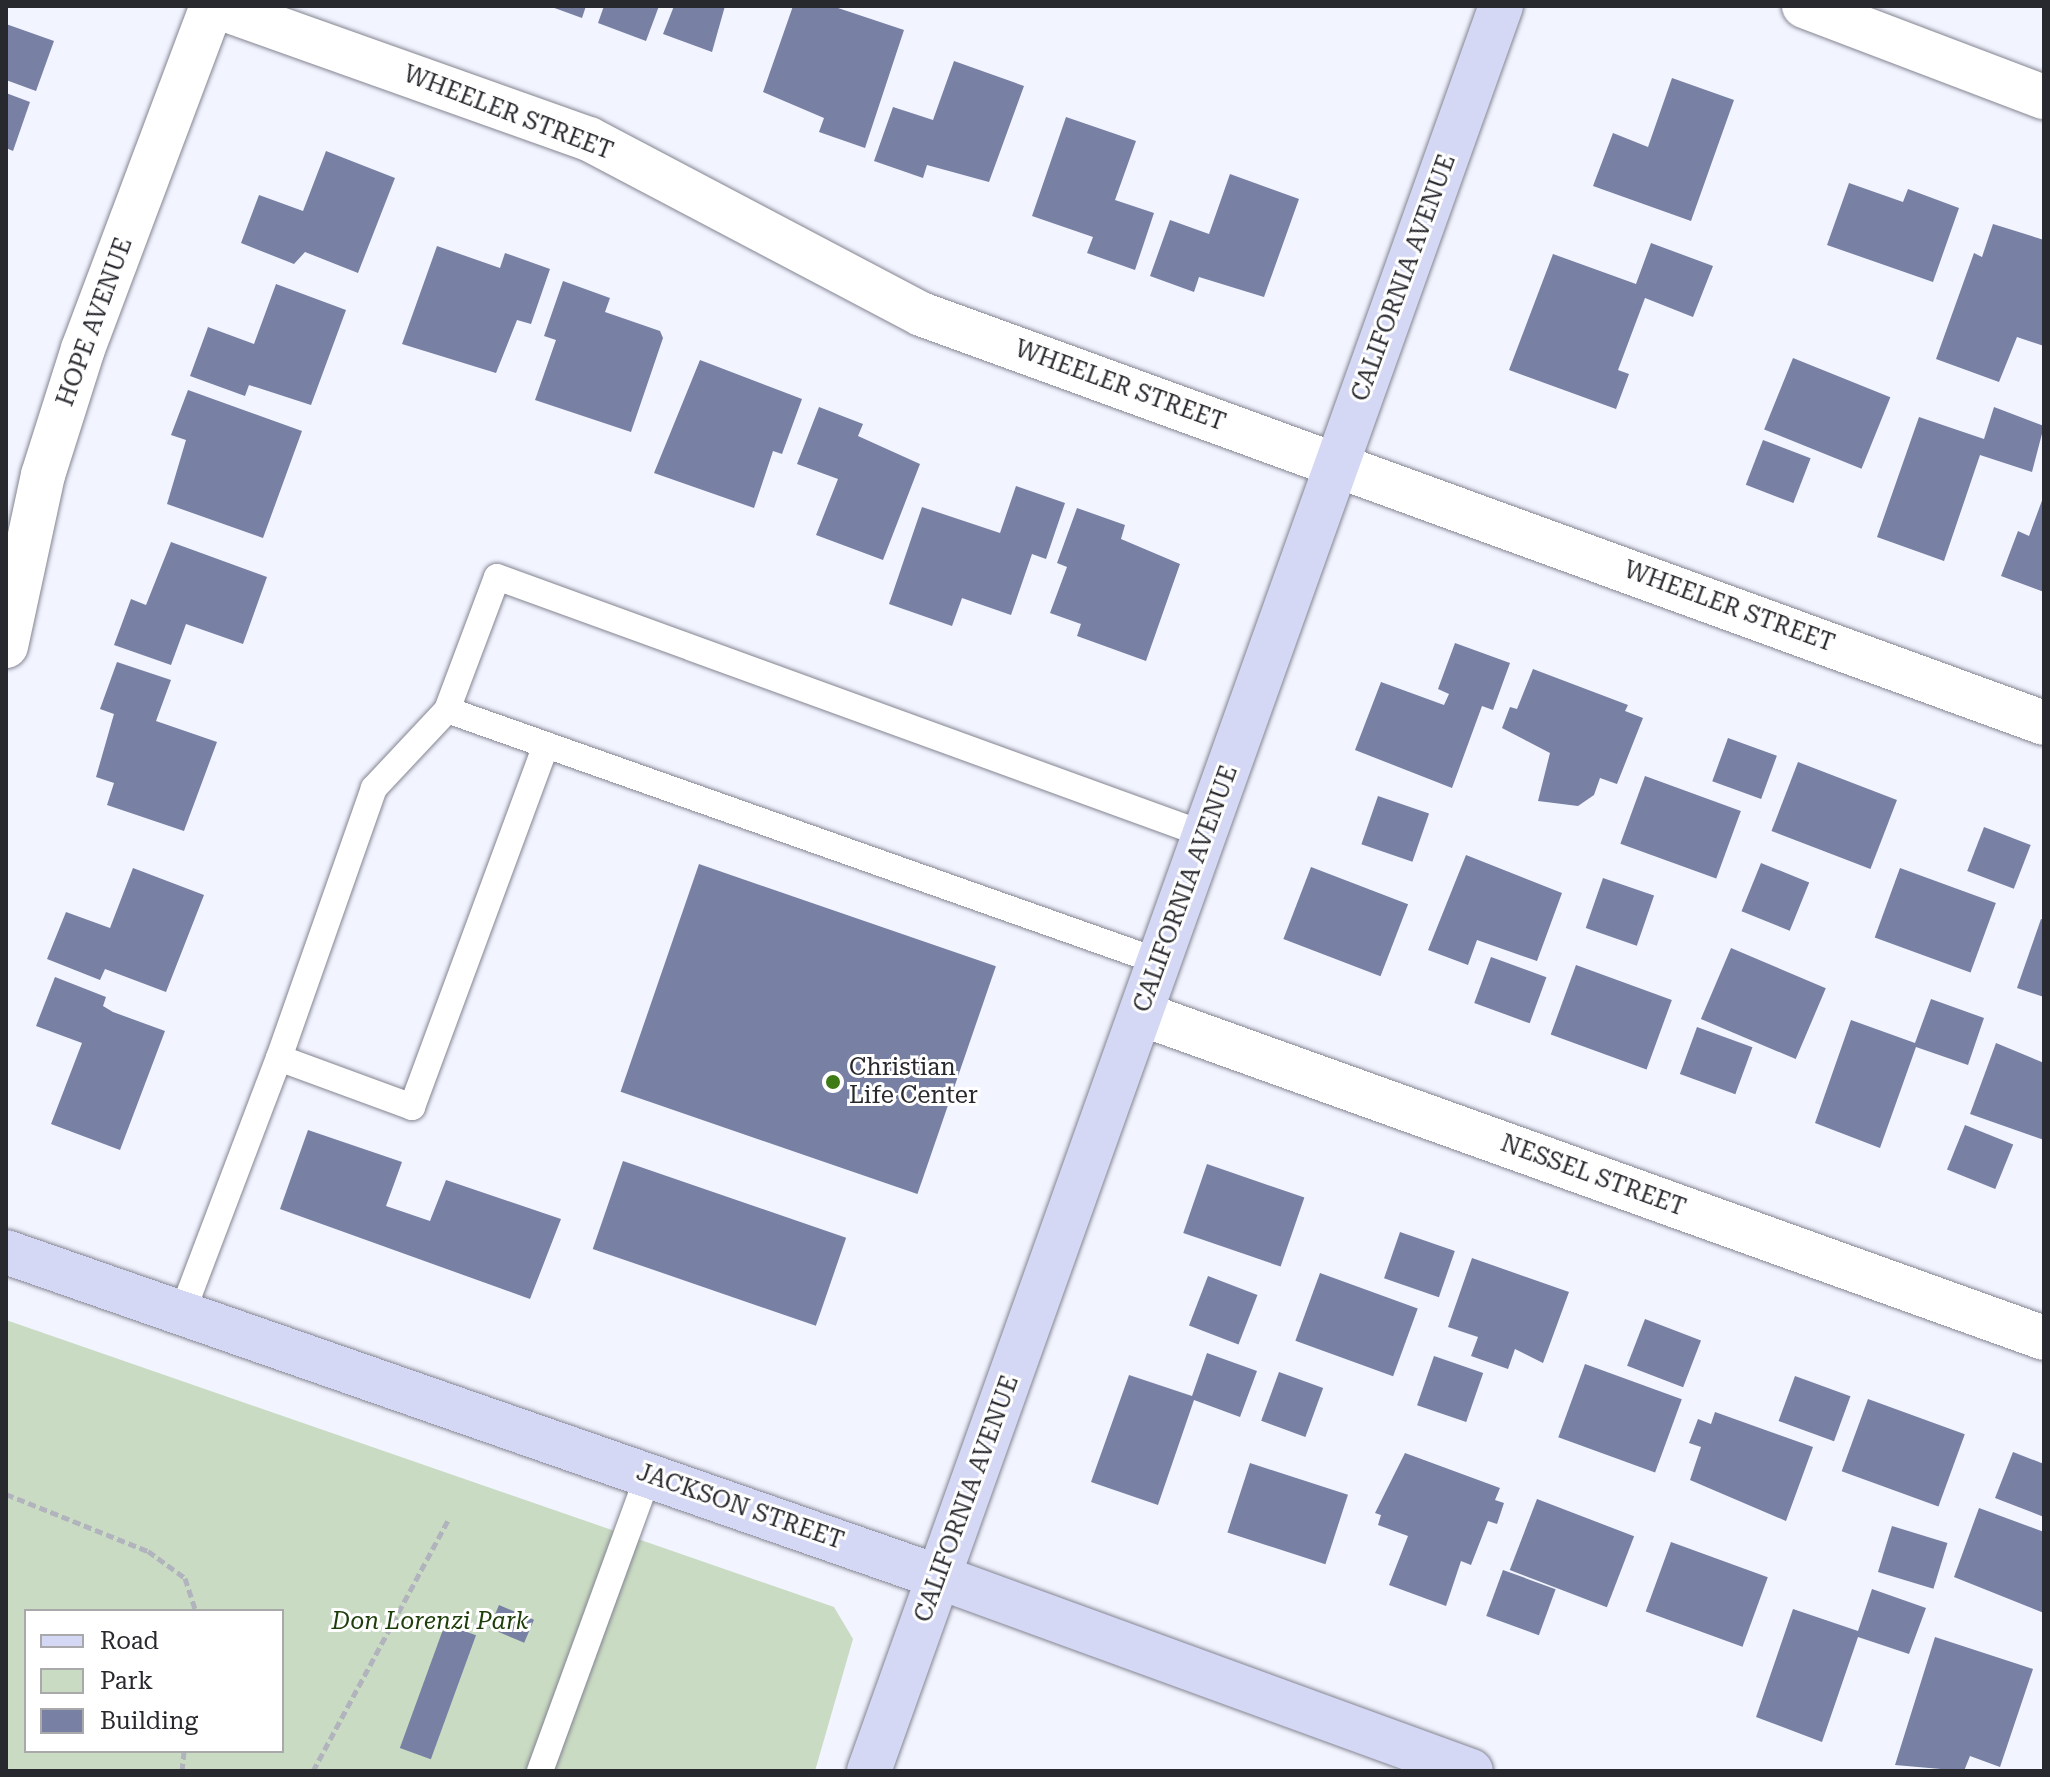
<!DOCTYPE html>
<style>
body{margin:0}
#map{position:relative;width:2050px;height:1777px;overflow:hidden;background:#f2f4ff;font-family:"Roboto Serif",serif}
div>[style]{position:absolute}
[style*='--x']{left:calc(var(--x)*1px);top:calc(var(--y)*1px);width:calc(var(--w)*1px);rotate:calc(var(--a)*1deg)}
.green>*{inset:0;background:#cadbc3}
.building>*{inset:0;background:#7880a4;transform-origin:0 0}
.path>*{height:5px;margin-top:-2.5px;transform-origin:0;background:repeating-linear-gradient(90deg,#b2b4bd 0 8px,transparent 0 12px)}
.roads{filter:drop-shadow(0 0 2px #838591) drop-shadow(0 0 2px #838591)}
.service>*{height:26px;margin:-13px;padding:0 13px;transform-origin:13px;border-radius:13px;background:#fff}
.minor>*{height:44px;margin:-22px;padding:0 22px;transform-origin:22px;border-radius:22px;background:#fff}
.secondary>*{height:44px;margin:-22px;padding:0 22px;transform-origin:22px;border-radius:22px;background:#d4d8f5}
.dots>*{width:22px;height:22px;translate:-50% -50%;box-sizing:border-box;border:4px solid #fff;border-radius:50%}
span{translate:-50% -50%;white-space:nowrap;text-align:center;line-height:1.15;-webkit-text-stroke:6px #fff;paint-order:stroke}
.street-label{font-size:24px;color:#28292e}
.poi-label{font-size:24px;color:#28292e}
.left{translate:0 -50%;text-align:left}
.park-label{font-size:24px;color:#1d3d0a;font-style:italic}
.frame{position:absolute;inset:0;border:8px solid #28292e;pointer-events:none}
.legend{position:absolute;left:24px;top:1609px;width:260px;height:144px;box-sizing:border-box;background:#fff;border:2px solid #a9a9ab;margin:0;padding:10px 14px;list-style:none;font-size:24px;color:#28292e}
.legend li{display:flex;align-items:center;gap:16px;height:40px}
.legend b{width:40px;border:2px solid #a9a9ab}
</style>
<div id="map">
<div class="green">
<i style="clip-path:polygon(evenodd,6px 1320px,834px 1607px,853px 1639px,815px 1771px,6px 1771px,6px 1320px,26px 1611px,282px 1611px,282px 1751px,26px 1751px,26px 1611px)"></i>
</div>
<div class="building">
<i style="clip-path:polygon(549px 6px,586px 6px,582px 18px)"></i>
<i style="clip-path:polygon(604px 6px,659px 6px,646px 41px,598px 23px)"></i>
<i style="clip-path:polygon(674px 6px,725px 6px,712px 52px,663px 34px)"></i>
<i style="clip-path:polygon(793px 6px,832px 6px,904px 30px,865px 148px,819px 132px,824px 118px,763px 92px)"></i>
<i style="clip-path:polygon(6px 24px,54px 41px,36px 91px,6px 80px)"></i>
<i style="clip-path:polygon(954px 61px,1024px 86px,989px 182px,927px 165px,923px 178px,874px 161px,893px 107px,933px 120px)"></i>
<i style="clip-path:polygon(1672px 78px,1734px 100px,1691px 221px,1593px 186px,1613px 133px,1648px 147px)"></i>
<i style="clip-path:polygon(6px 93px,30px 102px,13px 151px,6px 148px)"></i>
<i style="clip-path:polygon(1066px 117px,1136px 141px,1115px 200px,1154px 213px,1135px 270px,1087px 253px,1093px 237px,1032px 216px)"></i>
<i style="clip-path:polygon(326px 151px,395px 178px,358px 273px,305px 252px,294px 264px,241px 243px,259px 195px,303px 211px)"></i>
<i style="clip-path:polygon(1230px 174px,1299px 199px,1264px 297px,1199px 277px,1194px 292px,1150px 276px,1170px 220px,1209px 234px)"></i>
<i style="clip-path:polygon(1849px 183px,1903px 202px,1908px 189px,1959px 208px,1933px 282px,1827px 245px)"></i>
<i style="clip-path:polygon(1993px 224px,2044px 240px,2044px 346px,2017px 337px,1999px 382px,1936px 359px,1974px 253px,1982px 257px)"></i>
<i style="clip-path:polygon(1651px 243px,1713px 266px,1693px 317px,1645px 298px,1618px 370px,1629px 374px,1616px 409px,1509px 370px,1553px 254px,1636px 284px)"></i>
<i style="clip-path:polygon(437px 246px,500px 268px,505px 253px,550px 269px,531px 324px,517px 320px,496px 373px,402px 344px)"></i>
<i style="clip-path:polygon(563px 281px,610px 298px,605px 312px,660px 331px,663px 338px,631px 432px,535px 400px,556px 340px,544px 336px)"></i>
<i style="clip-path:polygon(276px 284px,346px 310px,311px 405px,249px 385px,245px 396px,190px 376px,208px 327px,254px 344px)"></i>
<i style="left:1793px;top:358px;width:105px;height:77px;rotate:22deg"></i>
<i style="clip-path:polygon(700px 360px,802px 399px,782px 454px,773px 451px,754px 508px,654px 473px)"></i>
<i style="clip-path:polygon(188px 390px,302px 431px,263px 538px,167px 504px,186px 440px,171px 435px)"></i>
<i style="clip-path:polygon(819px 407px,863px 424px,858px 436px,920px 464px,883px 560px,816px 535px,838px 479px,797px 464px)"></i>
<i style="clip-path:polygon(1994px 407px,2044px 426px,2032px 472px,1980px 455px,1944px 561px,1877px 537px,1919px 417px,1984px 439px)"></i>
<i style="left:1763px;top:440px;width:51px;height:48px;rotate:21deg"></i>
<i style="clip-path:polygon(1016px 486px,1065px 503px,1046px 559px,1032px 554px,1011px 615px,962px 598px,952px 626px,889px 604px,922px 507px,1000px 533px)"></i>
<i style="clip-path:polygon(2044px 495px,2044px 592px,2001px 576px,2018px 531px,2029px 536px)"></i>
<i style="clip-path:polygon(1077px 508px,1125px 525px,1121px 539px,1180px 564px,1146px 661px,1077px 636px,1081px 624px,1050px 613px,1067px 567px,1057px 563px)"></i>
<i style="clip-path:polygon(171px 542px,267px 577px,243px 644px,186px 624px,171px 665px,114px 645px,131px 599px,146px 605px)"></i>
<i style="clip-path:polygon(1455px 643px,1510px 663px,1493px 710px,1482px 706px,1452px 788px,1355px 750px,1381px 682px,1444px 705px,1449px 694px,1438px 689px)"></i>
<i style="clip-path:polygon(117px 662px,171px 680px,156px 721px,217px 742px,184px 831px,107px 805px,114px 783px,96px 777px,114px 714px,100px 709px)"></i>
<i style="clip-path:polygon(1533px 669px,1628px 705px,1625px 711px,1643px 718px,1617px 784px,1600px 778px,1594px 795px,1578px 806px,1538px 801px,1550px 753px,1502px 728px,1510px 707px,1517px 709px)"></i>
<i style="left:1728px;top:738px;width:52px;height:46px;rotate:20deg"></i>
<i style="left:1798px;top:762px;width:106px;height:74px;rotate:21deg"></i>
<i style="left:1645px;top:776px;width:102px;height:72px;rotate:20deg"></i>
<i style="left:1378px;top:796px;width:54px;height:51px;rotate:19deg"></i>
<i style="left:1984px;top:827px;width:50px;height:47px;rotate:21deg"></i>
<i style="clip-path:polygon(1466px 855px,1562px 893px,1537px 961px,1477px 940px,1468px 965px,1428px 950px)"></i>
<i style="left:1761px;top:863px;width:52px;height:52px;rotate:22deg"></i>
<i style="left:699px;top:864px;width:314px;height:241px;rotate:19deg"></i>
<i style="left:1311px;top:867px;width:104px;height:77px;rotate:21deg"></i>
<i style="clip-path:polygon(133px 868px,204px 895px,166px 992px,105px 969px,100px 980px,47px 959px,66px 912px,110px 928px)"></i>
<i style="left:1900px;top:868px;width:102px;height:74px;rotate:20deg"></i>
<i style="left:1603px;top:878px;width:54px;height:53px;rotate:19deg"></i>
<i style="clip-path:polygon(2041px 919px,2044px 920px,2044px 997px,2017px 988px)"></i>
<i style="left:1731px;top:948px;width:103px;height:77px;rotate:23deg"></i>
<i style="left:1491px;top:957px;width:59px;height:49px;rotate:20deg"></i>
<i style="left:1576px;top:965px;width:102px;height:74px;rotate:20deg"></i>
<i style="clip-path:polygon(55px 977px,106px 997px,103px 1006px,113px 1012px,165px 1031px,120px 1150px,51px 1124px,82px 1043px,36px 1026px)"></i>
<i style="clip-path:polygon(1931px 999px,1984px 1018px,1968px 1065px,1916px 1047px,1880px 1148px,1815px 1123px,1851px 1020px,1915px 1043px)"></i>
<i style="left:1697px;top:1027px;width:59px;height:50px;rotate:20deg"></i>
<i style="clip-path:polygon(1996px 1043px,2044px 1063px,2044px 1140px,1970px 1114px)"></i>
<i style="left:1965px;top:1125px;width:52px;height:48px;rotate:22deg"></i>
<i style="clip-path:polygon(308px 1130px,402px 1162px,386px 1206px,430px 1221px,446px 1180px,561px 1219px,530px 1299px,280px 1209px)"></i>
<i style="left:623px;top:1161px;width:236px;height:93px;rotate:19deg"></i>
<i style="left:1207px;top:1164px;width:103px;height:73px;rotate:19deg"></i>
<i style="left:1400px;top:1232px;width:58px;height:49px;rotate:19deg"></i>
<i style="clip-path:polygon(1472px 1258px,1569px 1292px,1543px 1363px,1515px 1349px,1508px 1369px,1471px 1356px,1478px 1337px,1448px 1327px)"></i>
<i style="left:1320px;top:1273px;width:104px;height:72px;rotate:20deg"></i>
<i style="left:1208px;top:1276px;width:53px;height:53px;rotate:21deg"></i>
<i style="left:1645px;top:1319px;width:60px;height:50px;rotate:21deg"></i>
<i style="clip-path:polygon(1207px 1353px,1257px 1371px,1240px 1417px,1194px 1400px,1158px 1505px,1091px 1482px,1129px 1375px,1192px 1396px)"></i>
<i style="left:1434px;top:1356px;width:52px;height:52px;rotate:19deg"></i>
<i style="left:1585px;top:1364px;width:103px;height:78px;rotate:20deg"></i>
<i style="left:1279px;top:1372px;width:47px;height:52px;rotate:20deg"></i>
<i style="left:1795px;top:1376px;width:59px;height:48px;rotate:20deg"></i>
<i style="left:1868px;top:1399px;width:103px;height:77px;rotate:20deg"></i>
<i style="clip-path:polygon(1715px 1412px,1813px 1447px,1786px 1521px,1690px 1480px,1701px 1447px,1689px 1443px,1698px 1419px,1711px 1424px)"></i>
<i style="clip-path:polygon(2013px 1452px,2044px 1464px,2044px 1517px,1995px 1498px)"></i>
<i style="clip-path:polygon(1405px 1453px,1500px 1488px,1495px 1500px,1504px 1503px,1497px 1524px,1488px 1521px,1471px 1565px,1461px 1561px,1446px 1606px,1389px 1585px,1408px 1536px,1378px 1525px,1381px 1515px,1375px 1513px)"></i>
<i style="left:1250px;top:1463px;width:103px;height:73px;rotate:18deg"></i>
<i style="left:1537px;top:1499px;width:104px;height:76px;rotate:21deg"></i>
<i style="clip-path:polygon(1979px 1508px,2044px 1532px,2044px 1613px,1954px 1577px)"></i>
<i style="left:1892px;top:1526px;width:58px;height:48px;rotate:17deg"></i>
<i style="left:1671px;top:1542px;width:103px;height:74px;rotate:20deg"></i>
<i style="left:1503px;top:1570px;width:56px;height:49px;rotate:20deg"></i>
<i style="clip-path:polygon(1872px 1589px,1926px 1608px,1909px 1654px,1858px 1637px,1822px 1742px,1756px 1717px,1793px 1609px,1858px 1631px)"></i>
<i style="left:499px;top:1605px;width:38px;height:25px;rotate:23deg"></i>
<i style="left:445px;top:1624px;width:33px;height:132px;rotate:20deg"></i>
<i style="clip-path:polygon(1935px 1637px,2033px 1669px,2000px 1767px,1970px 1756px,1964px 1771px,1895px 1765px)"></i>
</div>
<div class="path">
<i style="--x:6;--y:1494;--w:153;--a:21.9"></i>
<i style="--x:148;--y:1551;--w:46;--a:36.1"></i>
<i style="--x:185;--y:1578;--w:35;--a:72"></i>
<i style="--x:182;--y:1771;--w:20;--a:-84"></i>
<i style="--x:313;--y:1771;--w:287;--a:-61.7"></i>
</div>
<div class="roads">
<div class="service">
<i style="--x:447;--y:710;--w:107;--a:133.1"></i>
<i style="--x:374;--y:788;--w:286;--a:109.4"></i>
<i style="--x:279;--y:1058;--w:142;--a:20.2"></i>
<i style="--x:412;--y:1107;--w:386;--a:-69.7"></i>
<i style="--x:1160;--y:962;--w:756;--a:-160.53"></i>
<i style="--x:447;--y:710;--w:142;--a:-69.4"></i>
<i style="--x:497;--y:577;--w:754;--a:20"></i>
<i style="--x:182;--y:1313;--w:273;--a:-69.2"></i>
<i style="--x:540;--y:1771;--w:314;--a:-69.9"></i>
</div>
<div class="minor">
<i style="--x:215;--y:6;--w:397;--a:19.6"></i>
<i style="--x:589;--y:139;--w:375;--a:27.8"></i>
<i style="--x:921;--y:314;--w:1195;--a:20.01"></i>
<i style="--x:1804;--y:6;--w:257;--a:20.8"></i>
<i style="--x:6;--y:646;--w:175;--a:-77.8"></i>
<i style="--x:43;--y:475;--w:132;--a:-72.4"></i>
<i style="--x:83;--y:349;--w:366;--a:-69.4"></i>
<i style="--x:1142;--y:1014;--w:958;--a:19.76"></i>
</div>
<div class="secondary">
<i style="--x:6;--y:1252;--w:988;--a:19.21"></i>
<i style="--x:939;--y:1577;--w:566;--a:20.03"></i>
<i style="--x:869;--y:1771;--w:1875;--a:-70.3"></i>
</div>
</div>
<div class="dots">
<i style="left:833px;top:1082px;background:#3e7b16"></i>
</div>
<div class="street-label">
<span style="left:508px;top:113px;rotate:21deg">WHEELER STREET</span>
<span style="left:1404px;top:278px;rotate:-70deg">CALIFORNIA AVENUE</span>
<span style="left:95px;top:322px;rotate:-70deg">HOPE AVENUE</span>
<span style="left:1120px;top:386px;rotate:20deg">WHEELER STREET</span>
<span style="left:1729px;top:607px;rotate:20deg">WHEELER STREET</span>
<span style="left:1186px;top:889px;rotate:-70deg">CALIFORNIA AVENUE</span>
<span style="left:1593px;top:1176px;rotate:20deg">NESSEL STREET</span>
<span style="left:967px;top:1499px;rotate:-70deg">CALIFORNIA AVENUE</span>
<span style="left:740px;top:1507px;rotate:19deg">JACKSON STREET</span>
</div>
<div class="poi-label">
<span class="left" style="left:849px;top:1082px">Christian<br>Life Center</span>
</div>
<div class="park-label">
<span style="left:430px;top:1622px">Don Lorenzi Park</span>
</div>
<div class="frame"></div>
<ul class="legend">
<li><b style="height:10px;background:#d4d8f5"></b>Road</li>
<li><b style="height:22px;background:#cadbc3"></b>Park</li>
<li><b style="height:22px;background:#7880a4"></b>Building</li>
</ul>
</div>
